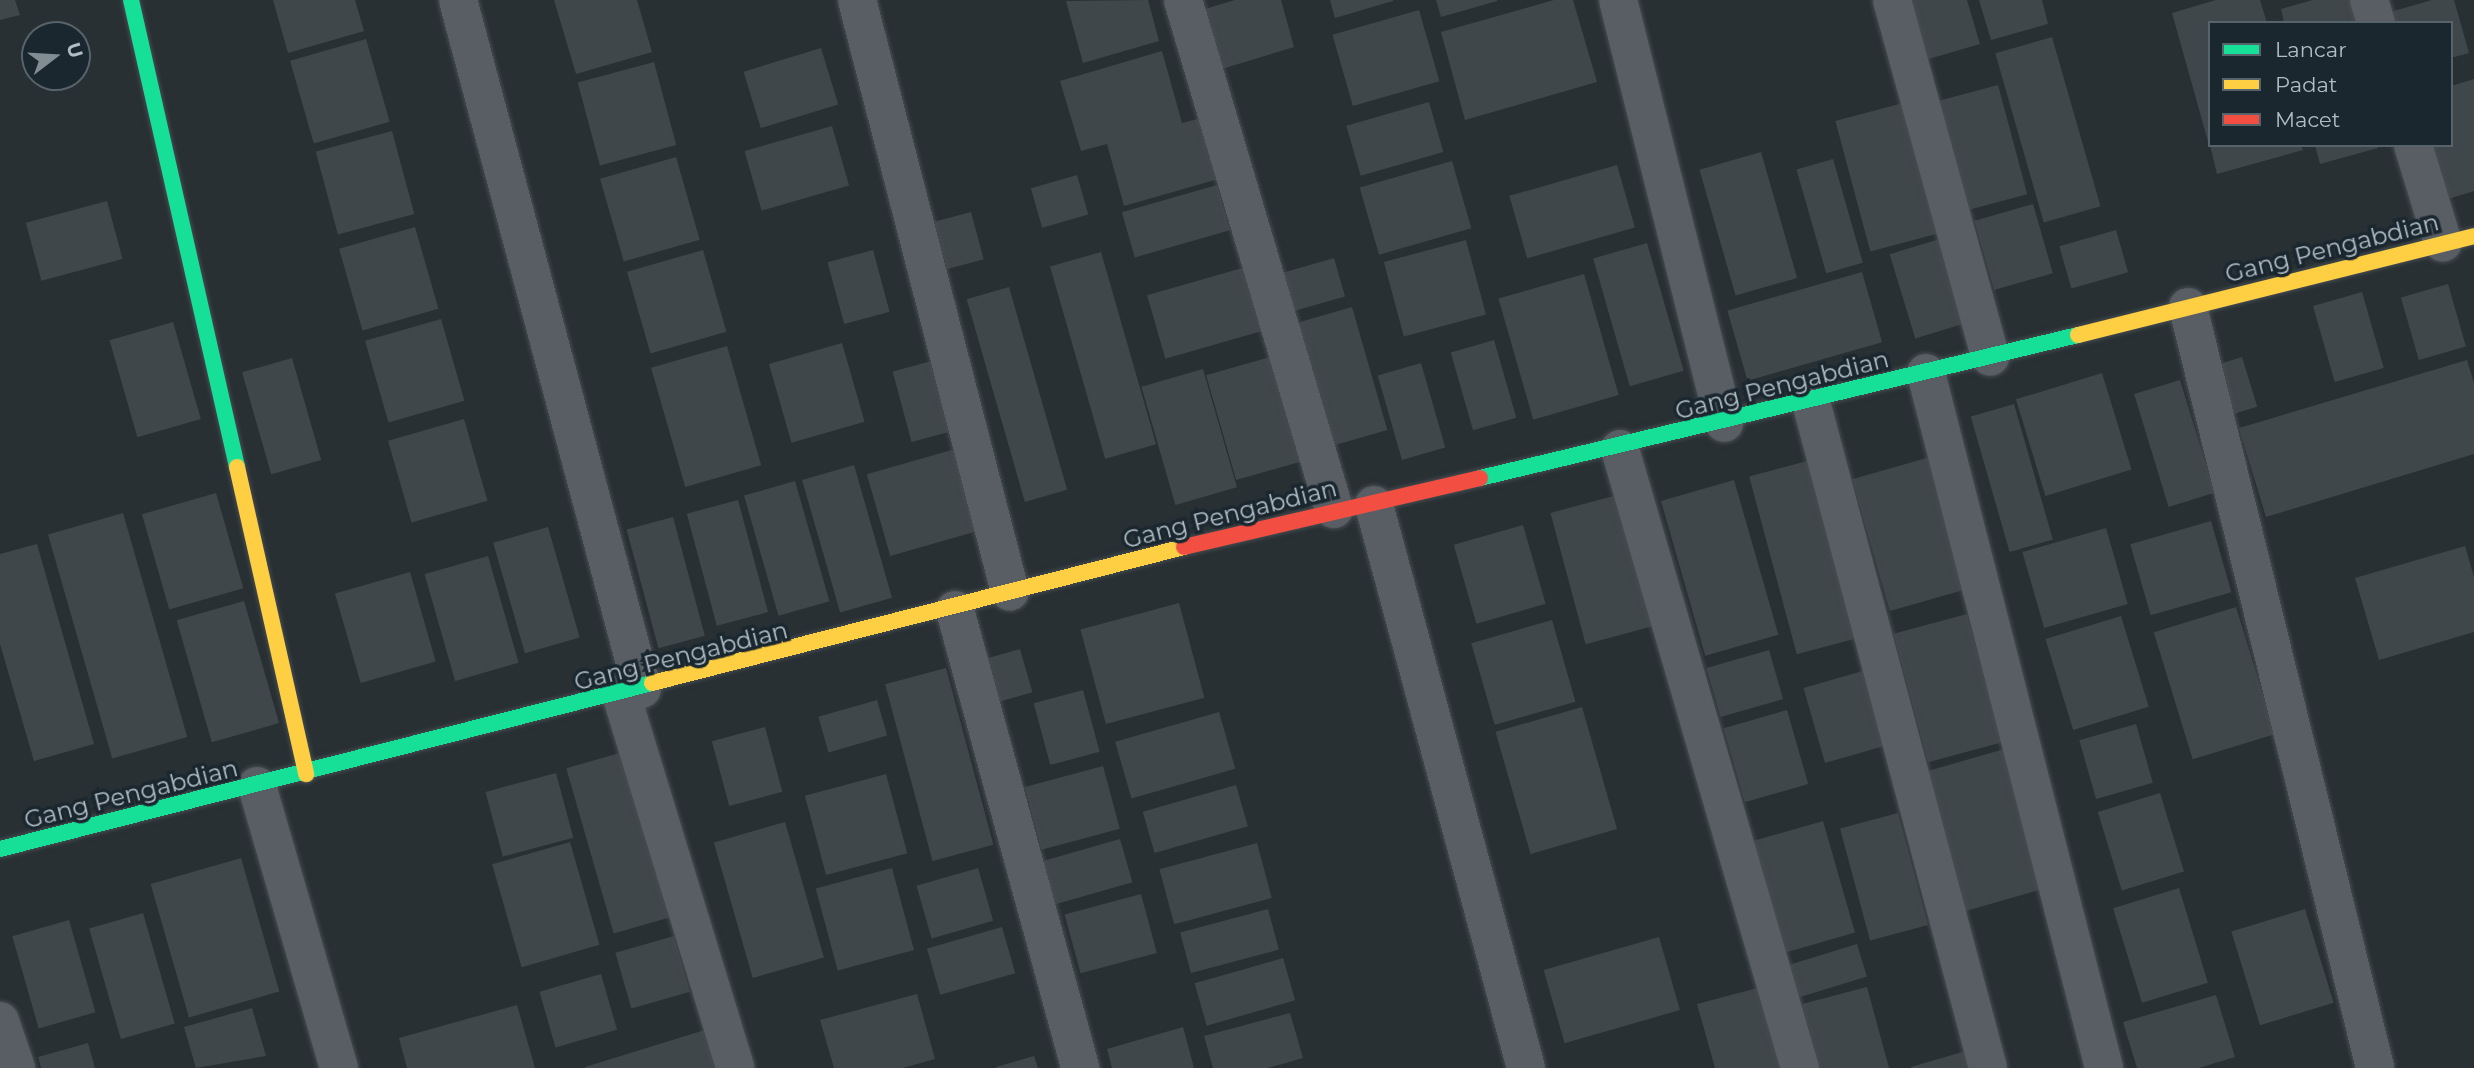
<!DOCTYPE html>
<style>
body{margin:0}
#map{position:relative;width:2474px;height:1068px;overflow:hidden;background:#283034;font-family:Montserrat,sans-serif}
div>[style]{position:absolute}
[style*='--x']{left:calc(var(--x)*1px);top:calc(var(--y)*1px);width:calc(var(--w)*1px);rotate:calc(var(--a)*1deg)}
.building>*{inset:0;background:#40474b;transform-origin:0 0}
.roads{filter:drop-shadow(0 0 2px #464c4f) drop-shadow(0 0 2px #464c4f)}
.street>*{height:38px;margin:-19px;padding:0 19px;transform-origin:19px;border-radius:19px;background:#585e63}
.fast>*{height:16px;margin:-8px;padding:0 8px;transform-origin:8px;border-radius:8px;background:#16e098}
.slow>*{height:16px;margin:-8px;padding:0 8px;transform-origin:8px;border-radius:8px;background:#ffcf43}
.jam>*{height:16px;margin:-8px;padding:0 8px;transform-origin:8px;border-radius:8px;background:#f24e42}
span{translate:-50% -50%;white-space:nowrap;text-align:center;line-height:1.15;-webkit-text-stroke:7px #1b272f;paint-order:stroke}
.street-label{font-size:24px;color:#b1bdc6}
.legend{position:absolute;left:2208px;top:21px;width:245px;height:126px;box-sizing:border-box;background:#1b272f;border:2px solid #57636b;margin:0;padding:9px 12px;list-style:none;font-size:21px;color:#b1bdc6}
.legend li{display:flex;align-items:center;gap:14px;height:35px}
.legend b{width:35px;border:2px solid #57636b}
.north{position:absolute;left:21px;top:21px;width:70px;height:70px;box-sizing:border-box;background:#1b272f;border:2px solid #57636b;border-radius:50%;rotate:73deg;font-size:19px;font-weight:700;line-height:28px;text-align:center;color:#b1bdc6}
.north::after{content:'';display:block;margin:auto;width:24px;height:32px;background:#818c93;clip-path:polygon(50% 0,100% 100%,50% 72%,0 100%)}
</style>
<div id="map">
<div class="building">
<i style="clip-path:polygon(0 0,15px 0,20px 15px,0 20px)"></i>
<i style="clip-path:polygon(273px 0,355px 0,364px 31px,288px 53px)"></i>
<i style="clip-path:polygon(554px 0,637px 0,652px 52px,576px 74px)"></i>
<i style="clip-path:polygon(1148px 0,1159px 41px,1083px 63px,1066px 1px)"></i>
<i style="clip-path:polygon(1235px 0,1281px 0,1294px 47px,1212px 72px,1195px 12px)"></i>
<i style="clip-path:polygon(1330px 0,1393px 0,1393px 1px,1335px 18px)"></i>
<i style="clip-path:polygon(1436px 0,1497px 0,1497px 1px,1441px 17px)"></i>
<i style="clip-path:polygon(1554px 0,1573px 0,1597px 82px,1465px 120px,1441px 32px)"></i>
<i style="clip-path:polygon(1897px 0,1967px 0,1980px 44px,1915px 63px)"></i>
<i style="clip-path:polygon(1979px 0,2042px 0,2048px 24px,1991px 40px)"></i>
<i style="clip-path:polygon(2216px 0,2260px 0,2267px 23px,2210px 23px,2209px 145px,2172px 13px)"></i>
<i style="clip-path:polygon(2313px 0,2350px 0,2356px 23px,2284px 23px,2281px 9px)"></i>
<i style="clip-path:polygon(2432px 0,2454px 0,2469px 53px,2451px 58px,2451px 23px,2393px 23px,2390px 12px)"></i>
<i style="left:1419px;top:10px;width:74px;height:90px;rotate:74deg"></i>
<i style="left:2052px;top:37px;width:176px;height:59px;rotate:74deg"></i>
<i style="left:366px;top:39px;width:86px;height:79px;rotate:74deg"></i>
<i style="left:821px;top:48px;width:59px;height:81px;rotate:73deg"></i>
<i style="clip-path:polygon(1162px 51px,1182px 123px,1205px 117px,1222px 178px,1124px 206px,1107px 144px,1081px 151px,1060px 81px)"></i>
<i style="left:654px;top:62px;width:86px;height:79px;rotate:75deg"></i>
<i style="clip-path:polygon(2474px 79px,2474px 191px,2432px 204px,2415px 145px,2451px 145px,2451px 86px)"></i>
<i style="left:1998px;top:85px;width:113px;height:67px;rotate:75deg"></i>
<i style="left:1429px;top:102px;width:52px;height:86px;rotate:74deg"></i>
<i style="left:1903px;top:103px;width:135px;height:70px;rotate:75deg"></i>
<i style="left:832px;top:126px;width:62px;height:91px;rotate:74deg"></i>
<i style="left:392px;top:131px;width:86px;height:79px;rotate:75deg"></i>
<i style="clip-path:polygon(2210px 145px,2301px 145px,2303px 150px,2217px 174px)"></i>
<i style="clip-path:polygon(2315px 145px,2377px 145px,2378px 148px,2320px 164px)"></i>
<i style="left:1761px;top:152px;width:131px;height:64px;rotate:74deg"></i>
<i style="left:676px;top:157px;width:86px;height:79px;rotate:74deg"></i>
<i style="left:1833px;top:159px;width:108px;height:38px;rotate:74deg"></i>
<i style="left:1452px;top:161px;width:70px;height:96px;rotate:74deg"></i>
<i style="left:1617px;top:165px;width:65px;height:112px;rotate:74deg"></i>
<i style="left:1077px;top:175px;width:41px;height:48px;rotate:74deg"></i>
<i style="left:1217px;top:185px;width:47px;height:99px;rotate:74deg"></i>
<i style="left:107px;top:201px;width:60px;height:84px;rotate:75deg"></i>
<i style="left:2033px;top:204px;width:72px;height:61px;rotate:74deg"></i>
<i style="left:971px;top:212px;width:49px;height:38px;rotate:75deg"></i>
<i style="left:415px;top:227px;width:85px;height:79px;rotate:74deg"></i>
<i style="left:2116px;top:230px;width:44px;height:59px;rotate:74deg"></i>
<i style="left:1946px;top:237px;width:88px;height:59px;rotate:73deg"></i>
<i style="left:1466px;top:240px;width:77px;height:85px;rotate:75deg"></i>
<i style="left:1647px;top:243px;width:133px;height:56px;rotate:74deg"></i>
<i style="left:703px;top:250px;width:85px;height:79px;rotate:74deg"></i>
<i style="left:873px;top:250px;width:64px;height:47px;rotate:75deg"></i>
<i style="left:1101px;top:252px;width:200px;height:53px;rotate:74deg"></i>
<i style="left:1334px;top:258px;width:40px;height:55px;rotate:74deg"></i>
<i style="left:1249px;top:266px;width:66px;height:106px;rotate:74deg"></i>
<i style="left:1862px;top:272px;width:73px;height:140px;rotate:74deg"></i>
<i style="left:1584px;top:274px;width:126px;height:89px;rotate:74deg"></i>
<i style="left:2448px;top:284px;width:65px;height:49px;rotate:74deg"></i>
<i style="left:1009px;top:287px;width:211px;height:44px;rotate:74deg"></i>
<i style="left:2362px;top:292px;width:79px;height:51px;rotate:74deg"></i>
<i style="left:1352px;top:307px;width:128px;height:57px;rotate:74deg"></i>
<i style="left:441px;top:319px;width:85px;height:79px;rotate:74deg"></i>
<i style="left:173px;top:322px;width:101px;height:66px;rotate:74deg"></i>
<i style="left:1494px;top:340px;width:81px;height:45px;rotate:74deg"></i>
<i style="left:842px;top:343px;width:82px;height:76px;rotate:74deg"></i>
<i style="left:727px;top:346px;width:124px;height:79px;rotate:74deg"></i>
<i style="left:1284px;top:353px;width:109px;height:81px;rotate:74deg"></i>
<i style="left:2242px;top:357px;width:52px;height:30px;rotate:73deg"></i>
<i style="left:292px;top:358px;width:106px;height:52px;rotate:74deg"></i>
<i style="left:939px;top:359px;width:73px;height:48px;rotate:75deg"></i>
<i style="clip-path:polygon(2467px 360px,2474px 383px,2474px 454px,2266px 517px,2239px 428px)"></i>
<i style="left:1421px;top:363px;width:88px;height:45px;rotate:74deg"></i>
<i style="left:1203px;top:369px;width:123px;height:64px;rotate:74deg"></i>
<i style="left:2102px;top:373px;width:101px;height:90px;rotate:73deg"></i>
<i style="left:2180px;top:380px;width:118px;height:48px;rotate:73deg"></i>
<i style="left:2014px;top:404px;width:141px;height:45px;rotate:74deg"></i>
<i style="left:464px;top:419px;width:85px;height:79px;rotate:74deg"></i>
<i style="left:962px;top:447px;width:85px;height:99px;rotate:74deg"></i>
<i style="left:1930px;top:457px;width:137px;height:81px;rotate:74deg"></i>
<i style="left:1811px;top:460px;width:184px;height:64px;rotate:75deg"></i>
<i style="left:854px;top:465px;width:138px;height:54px;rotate:74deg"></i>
<i style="left:1734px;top:480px;width:161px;height:76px;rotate:74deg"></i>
<i style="left:795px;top:481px;width:125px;height:53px;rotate:74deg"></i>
<i style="left:216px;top:493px;width:99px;height:77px;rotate:74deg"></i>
<i style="left:1621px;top:494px;width:136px;height:73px;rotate:75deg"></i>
<i style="left:738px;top:500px;width:116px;height:53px;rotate:75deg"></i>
<i style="left:123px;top:513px;width:233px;height:78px;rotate:74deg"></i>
<i style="left:673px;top:517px;width:123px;height:48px;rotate:75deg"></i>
<i style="left:2211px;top:521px;width:74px;height:84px;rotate:74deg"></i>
<i style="left:1523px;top:525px;width:82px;height:72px;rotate:74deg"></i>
<i style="left:548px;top:527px;width:115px;height:57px;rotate:74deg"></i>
<i style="left:2106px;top:528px;width:79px;height:87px;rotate:74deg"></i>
<i style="clip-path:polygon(37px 544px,94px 744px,34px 761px,0 644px,0 554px)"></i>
<i style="clip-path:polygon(2465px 546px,2474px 577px,2474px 632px,2379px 660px,2355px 578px)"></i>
<i style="left:488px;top:556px;width:111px;height:66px;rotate:74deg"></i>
<i style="left:410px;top:572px;width:93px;height:78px;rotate:74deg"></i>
<i style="left:244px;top:601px;width:127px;height:70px;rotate:74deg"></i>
<i style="left:1179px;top:603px;width:98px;height:102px;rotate:75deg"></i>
<i style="left:2236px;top:607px;width:133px;height:86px;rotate:73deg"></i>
<i style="left:1967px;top:614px;width:133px;height:76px;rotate:75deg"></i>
<i style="left:2121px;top:616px;width:95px;height:79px;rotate:73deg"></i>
<i style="left:1552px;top:620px;width:85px;height:84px;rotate:74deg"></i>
<i style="left:1020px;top:649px;width:45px;height:41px;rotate:74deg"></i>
<i style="left:1769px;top:650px;width:51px;height:65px;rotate:74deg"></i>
<i style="left:946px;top:668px;width:183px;height:63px;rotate:75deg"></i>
<i style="left:1866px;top:670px;width:78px;height:65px;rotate:74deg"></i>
<i style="left:1083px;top:690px;width:64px;height:51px;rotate:75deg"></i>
<i style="left:877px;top:700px;width:37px;height:61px;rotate:74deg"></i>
<i style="left:1582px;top:707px;width:127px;height:90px;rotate:74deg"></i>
<i style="left:1787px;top:710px;width:77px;height:66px;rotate:74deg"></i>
<i style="left:1219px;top:712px;width:59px;height:108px;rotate:74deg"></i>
<i style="left:2136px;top:724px;width:61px;height:59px;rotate:74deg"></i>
<i style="left:765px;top:727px;width:67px;height:55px;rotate:75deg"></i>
<i style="left:2008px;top:748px;width:145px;height:89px;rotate:74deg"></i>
<i style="left:623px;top:752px;width:172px;height:59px;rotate:74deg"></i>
<i style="left:1103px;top:766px;width:65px;height:81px;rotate:75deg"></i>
<i style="left:556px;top:773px;width:67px;height:73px;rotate:75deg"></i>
<i style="left:886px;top:774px;width:82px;height:84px;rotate:75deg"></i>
<i style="left:1236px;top:785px;width:43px;height:97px;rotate:74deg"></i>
<i style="left:2160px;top:793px;width:82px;height:65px;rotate:73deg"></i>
<i style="left:1898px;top:813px;width:116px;height:60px;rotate:75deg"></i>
<i style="left:1823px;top:821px;width:116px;height:73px;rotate:74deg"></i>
<i style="left:785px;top:822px;width:141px;height:74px;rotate:74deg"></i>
<i style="left:1120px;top:839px;width:45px;height:80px;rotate:74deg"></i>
<i style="left:570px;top:842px;width:107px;height:81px;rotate:74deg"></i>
<i style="left:1257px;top:843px;width:57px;height:101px;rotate:75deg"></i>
<i style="left:241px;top:858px;width:139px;height:94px;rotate:74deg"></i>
<i style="left:892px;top:868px;width:85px;height:79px;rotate:75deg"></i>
<i style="left:978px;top:868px;width:55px;height:64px;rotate:74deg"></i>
<i style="left:2179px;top:888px;width:99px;height:69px;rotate:73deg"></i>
<i style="left:1141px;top:894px;width:61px;height:79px;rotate:75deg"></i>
<i style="left:1268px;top:909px;width:42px;height:91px;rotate:75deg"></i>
<i style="left:2305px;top:909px;width:98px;height:77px;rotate:73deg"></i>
<i style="left:143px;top:913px;width:115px;height:56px;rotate:74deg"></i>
<i style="left:69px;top:920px;width:96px;height:59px;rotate:74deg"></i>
<i style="left:1002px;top:927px;width:48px;height:78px;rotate:74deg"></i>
<i style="left:674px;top:936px;width:58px;height:61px;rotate:74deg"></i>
<i style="left:1659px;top:937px;width:76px;height:120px;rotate:74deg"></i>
<i style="left:1857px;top:944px;width:34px;height:74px;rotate:73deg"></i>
<i style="left:1283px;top:958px;width:44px;height:92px;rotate:74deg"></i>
<i style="left:601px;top:974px;width:58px;height:64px;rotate:74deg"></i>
<i style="clip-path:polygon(1765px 986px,1788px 1068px,1715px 1068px,1697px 1004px)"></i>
<i style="clip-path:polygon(1867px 987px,1889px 1068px,1820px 1068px,1802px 1004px)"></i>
<i style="clip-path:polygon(917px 994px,935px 1059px,903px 1068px,834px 1068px,820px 1020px)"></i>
<i style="clip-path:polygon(2216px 995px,2235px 1057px,2199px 1068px,2137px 1068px,2123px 1022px)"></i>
<i style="clip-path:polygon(517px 1005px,535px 1068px,407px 1068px,399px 1038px)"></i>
<i style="clip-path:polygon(252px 1008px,266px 1056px,196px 1068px,184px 1027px)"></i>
<i style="clip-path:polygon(1290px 1013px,1303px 1058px,1268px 1068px,1213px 1068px,1204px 1036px)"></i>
<i style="clip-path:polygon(1183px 1027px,1194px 1068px,1112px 1068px,1107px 1049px)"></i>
<i style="clip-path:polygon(708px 1029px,721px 1068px,585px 1068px,585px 1067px)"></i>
<i style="clip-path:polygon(88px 1043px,95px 1068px,41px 1068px,38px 1057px)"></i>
<i style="clip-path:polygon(1969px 1050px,1974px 1068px,1911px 1068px,1911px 1067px)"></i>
<i style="clip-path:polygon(1034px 1056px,1038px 1068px,996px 1068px,996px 1067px)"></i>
</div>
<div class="roads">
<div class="street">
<i style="--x:458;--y:0;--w:713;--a:75.05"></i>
<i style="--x:857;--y:0;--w:611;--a:75.51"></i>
<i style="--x:1183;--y:0;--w:531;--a:73.48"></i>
<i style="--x:1618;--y:0;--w:436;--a:75.9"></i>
<i style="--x:1892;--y:0;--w:370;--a:74.6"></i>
<i style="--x:2369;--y:0;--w:24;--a:73"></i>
<i style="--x:2413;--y:145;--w:102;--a:73"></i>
<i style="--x:2188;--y:307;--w:784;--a:76.19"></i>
<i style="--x:1926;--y:373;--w:717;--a:75.63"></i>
<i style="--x:1811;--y:402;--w:689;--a:75.12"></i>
<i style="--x:1620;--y:449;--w:645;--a:73.79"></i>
<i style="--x:1374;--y:505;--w:583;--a:74.89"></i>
<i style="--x:955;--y:610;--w:475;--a:74.7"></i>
<i style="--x:621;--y:694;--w:391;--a:73"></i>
<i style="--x:257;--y:786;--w:294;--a:73.8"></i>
<i style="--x:0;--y:1021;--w:50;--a:71.2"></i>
</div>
<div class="fast">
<i style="--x:131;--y:0;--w:479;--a:77.2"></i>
<i style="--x:1480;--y:478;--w:615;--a:-13.45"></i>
<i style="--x:0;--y:849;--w:673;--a:-14.28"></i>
</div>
<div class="slow">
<i style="--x:2078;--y:335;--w:408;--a:-14"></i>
<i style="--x:237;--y:467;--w:315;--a:77.3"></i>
<i style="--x:652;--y:683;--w:549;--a:-14.34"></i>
</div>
<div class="jam">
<i style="--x:1184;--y:547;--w:304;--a:-13.1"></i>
</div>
</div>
<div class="street-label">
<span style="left:2332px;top:248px;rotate:-14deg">Gang Pengabdian</span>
<span style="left:1782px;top:385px;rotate:-14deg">Gang Pengabdian</span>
<span style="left:1230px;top:514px;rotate:-14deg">Gang Pengabdian</span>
<span style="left:681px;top:656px;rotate:-14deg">Gang Pengabdian</span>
<span style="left:131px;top:794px;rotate:-14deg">Gang Pengabdian</span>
</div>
<ul class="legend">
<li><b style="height:9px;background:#16e098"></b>Lancar</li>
<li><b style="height:9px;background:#ffcf43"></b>Padat</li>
<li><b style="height:9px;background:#f24e42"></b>Macet</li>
</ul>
<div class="north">U</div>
</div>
